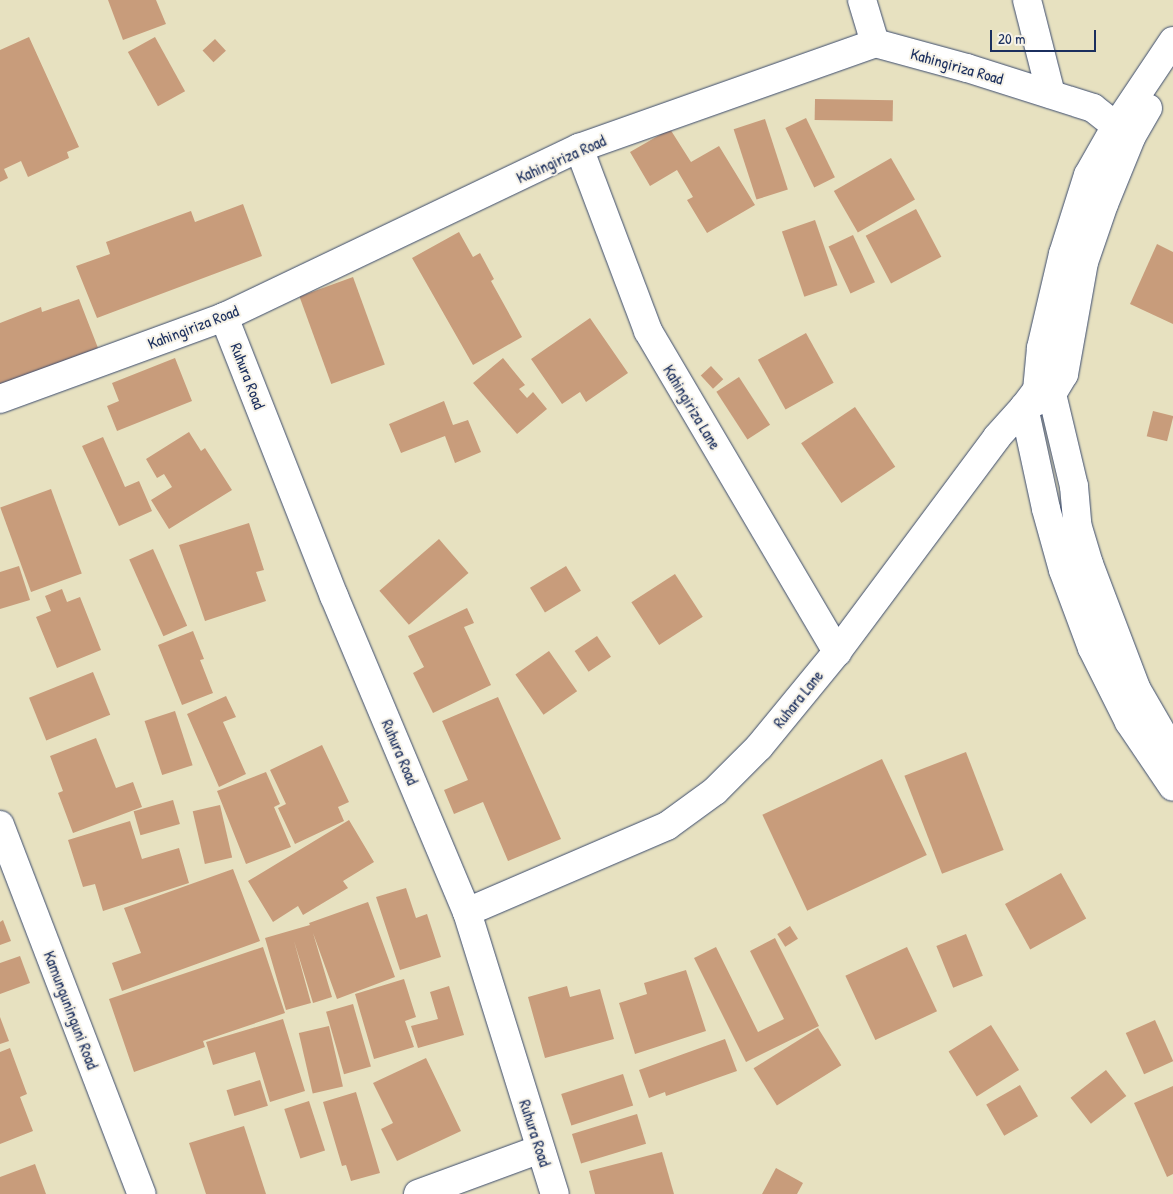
<!DOCTYPE html>
<style>
body{margin:0}
#map{position:relative;width:1173px;height:1194px;overflow:hidden;background:#e7e1c0;font-family:"Patrick Hand",sans-serif}
div>[style]{position:absolute}
[style*='--x']{left:calc(var(--x)*1px);top:calc(var(--y)*1px);width:calc(var(--w)*1px);rotate:calc(var(--a)*1deg)}
.building>*{inset:0;background:#c89c7b;transform-origin:0 0}
.roads{filter:drop-shadow(0 0 1px #3a4a6d) drop-shadow(0 0 1px #3a4a6d)}
.minor>*{height:28px;margin:-14px;padding:0 14px;transform-origin:14px;border-radius:14px;background:#fff}
.major>*{height:28px;margin:-14px;padding:0 14px;transform-origin:14px;border-radius:14px;background:#fff}
span{translate:-50% -50%;white-space:nowrap;text-align:center;line-height:1.15;-webkit-text-stroke:4px #f7f3e8;paint-order:stroke}
.street-label{font-size:16px;color:#1b2f5e}
.scale{position:absolute;left:990px;top:30px;width:106px;height:22px;box-sizing:border-box;border:2px solid #1b2f5e;border-top:0;padding-left:6px;font-size:15px;line-height:18px;white-space:nowrap;color:#1b2f5e;-webkit-text-stroke:4px #f7f3e8;paint-order:stroke}
</style>
<div id="map">
<div class="building">
<i style="clip-path:polygon(108px 0,156px 0,166px 24px,123px 40px)"></i>
<i style="clip-path:polygon(29px 37px,79px 147px,67px 152px,69px 158px,28px 177px,21px 161px,4px 169px,8px 178px,0 182px,0 50px)"></i>
<i style="left:155px;top:37px;width:62px;height:31px;rotate:61deg"></i>
<i style="left:215px;top:39px;width:16px;height:17px;rotate:47deg"></i>
<i style="left:815px;top:99px;width:78px;height:21px;rotate:1deg"></i>
<i style="left:806px;top:118px;width:66px;height:23px;rotate:64deg"></i>
<i style="left:765px;top:119px;width:74px;height:33px;rotate:72deg"></i>
<i style="clip-path:polygon(670px 129px,691px 162px,719px 146px,755px 205px,707px 233px,687px 200px,693px 197px,677px 170px,650px 186px,630px 152px)"></i>
<i style="left:891px;top:158px;width:48px;height:66px;rotate:60deg"></i>
<i style="clip-path:polygon(243px 204px,262px 256px,97px 318px,76px 266px,110px 254px,106px 242px,191px 211px,195px 222px)"></i>
<i style="left:916px;top:209px;width:54px;height:57px;rotate:62deg"></i>
<i style="left:815px;top:220px;width:69px;height:35px;rotate:71deg"></i>
<i style="clip-path:polygon(459px 232px,473px 257px,480px 253px,494px 279px,491px 281px,522px 337px,473px 365px,412px 258px)"></i>
<i style="left:853px;top:235px;width:52px;height:27px;rotate:65deg"></i>
<i style="clip-path:polygon(1157px 244px,1173px 252px,1173px 324px,1130px 304px)"></i>
<i style="left:353px;top:277px;width:93px;height:57px;rotate:70deg"></i>
<i style="clip-path:polygon(79px 299px,98px 348px,0 385px,0 323px,41px 307px,42px 312px)"></i>
<i style="clip-path:polygon(590px 318px,628px 373px,586px 402px,580px 392px,562px 404px,531px 359px)"></i>
<i style="left:806px;top:333px;width:57px;height:55px;rotate:61deg"></i>
<i style="clip-path:polygon(175px 358px,192px 401px,117px 431px,107px 406px,119px 401px,112px 383px)"></i>
<i style="clip-path:polygon(503px 358px,525px 385px,519px 389px,527px 398px,533px 392px,547px 409px,517px 434px,473px 383px)"></i>
<i style="left:711px;top:366px;width:18px;height:14px;rotate:47deg"></i>
<i style="left:739px;top:377px;width:57px;height:27px;rotate:57deg"></i>
<i style="clip-path:polygon(444px 401px,453px 425px,468px 420px,481px 452px,455px 463px,445px 436px,401px 453px,389px 424px)"></i>
<i style="left:855px;top:407px;width:72px;height:65px;rotate:56deg"></i>
<i style="left:1153px;top:411px;width:21px;height:26px;rotate:14deg"></i>
<i style="clip-path:polygon(189px 432px,201px 451px,205px 448px,232px 490px,169px 529px,151px 500px,172px 487px,164px 474px,157px 478px,146px 459px)"></i>
<i style="clip-path:polygon(103px 437px,125px 487px,139px 481px,152px 511px,119px 526px,82px 446px)"></i>
<i style="left:51px;top:489px;width:90px;height:54px;rotate:70deg"></i>
<i style="clip-path:polygon(249px 523px,264px 570px,256px 572px,266px 601px,205px 621px,179px 545px)"></i>
<i style="left:439px;top:539px;width:45px;height:79px;rotate:49deg"></i>
<i style="left:153px;top:549px;width:84px;height:26px;rotate:66deg"></i>
<i style="clip-path:polygon(19px 566px,30px 600px,0 609px,0 572px)"></i>
<i style="left:566px;top:566px;width:29px;height:42px;rotate:59deg"></i>
<i style="left:675px;top:574px;width:51px;height:52px;rotate:57deg"></i>
<i style="clip-path:polygon(62px 589px,67px 602px,80px 597px,101px 650px,57px 668px,36px 617px,51px 611px,45px 596px)"></i>
<i style="clip-path:polygon(467px 608px,474px 623px,464px 627px,491px 685px,433px 713px,413px 673px,424px 667px,408px 636px)"></i>
<i style="clip-path:polygon(193px 631px,204px 659px,200px 660px,213px 693px,182px 705px,158px 645px)"></i>
<i style="left:597px;top:636px;width:25px;height:27px;rotate:56deg"></i>
<i style="left:549px;top:651px;width:49px;height:41px;rotate:55deg"></i>
<i style="left:93px;top:672px;width:46px;height:69px;rotate:68deg"></i>
<i style="clip-path:polygon(226px 696px,236px 717px,223px 722px,246px 774px,219px 787px,187px 714px)"></i>
<i style="clip-path:polygon(498px 697px,561px 839px,508px 861px,483px 802px,454px 814px,444px 790px,468px 780px,442px 721px)"></i>
<i style="left:175px;top:711px;width:57px;height:32px;rotate:72deg"></i>
<i style="clip-path:polygon(96px 738px,116px 788px,133px 782px,142px 807px,73px 833px,58px 793px,63px 791px,50px 756px)"></i>
<i style="clip-path:polygon(322px 745px,349px 802px,338px 807px,344px 821px,295px 844px,278px 808px,286px 804px,270px 770px)"></i>
<i style="left:966px;top:752px;width:105px;height:66px;rotate:69deg"></i>
<i style="left:882px;top:759px;width:106px;height:132px;rotate:65deg"></i>
<i style="clip-path:polygon(266px 772px,280px 804px,274px 807px,291px 847px,246px 864px,217px 791px)"></i>
<i style="left:173px;top:800px;width:25px;height:41px;rotate:74deg"></i>
<i style="left:220px;top:805px;width:54px;height:28px;rotate:77deg"></i>
<i style="clip-path:polygon(349px 820px,374px 862px,343px 881px,348px 888px,303px 915px,298px 906px,273px 922px,248px 881px)"></i>
<i style="clip-path:polygon(130px 821px,142px 859px,179px 848px,189px 883px,103px 911px,95px 884px,83px 887px,68px 840px)"></i>
<i style="clip-path:polygon(233px 869px,260px 941px,122px 991px,112px 963px,141px 953px,124px 908px)"></i>
<i style="left:1061px;top:873px;width:52px;height:64px;rotate:61deg"></i>
<i style="clip-path:polygon(406px 888px,416px 918px,427px 914px,441px 957px,400px 970px,376px 897px)"></i>
<i style="clip-path:polygon(368px 902px,395px 977px,337px 999px,313px 933px,332px 997px,313px 1003px,294px 941px,311px 1003px,286px 1010px,265px 938px,310px 925px,309px 923px)"></i>
<i style="clip-path:polygon(3px 920px,11px 941px,0 945px,0 922px)"></i>
<i style="left:790px;top:926px;width:15px;height:15px;rotate:58deg"></i>
<i style="left:966px;top:934px;width:45px;height:32px;rotate:68deg"></i>
<i style="clip-path:polygon(775px 938px,819px 1026px,746px 1062px,694px 958px,716px 947px,758px 1032px,784px 1019px,750px 951px)"></i>
<i style="clip-path:polygon(263px 947px,285px 1013px,203px 1041px,205px 1047px,134px 1072px,109px 999px)"></i>
<i style="left:907px;top:947px;width:71px;height:68px;rotate:65deg"></i>
<i style="clip-path:polygon(20px 956px,30px 983px,0 994px,0 963px)"></i>
<i style="clip-path:polygon(686px 970px,706px 1031px,635px 1054px,619px 1003px,647px 994px,644px 983px)"></i>
<i style="clip-path:polygon(404px 979px,416px 1017px,405px 1021px,414px 1047px,374px 1059px,355px 994px)"></i>
<i style="clip-path:polygon(449px 986px,464px 1035px,418px 1048px,411px 1026px,438px 1019px,430px 992px)"></i>
<i style="clip-path:polygon(567px 986px,570px 997px,600px 989px,614px 1039px,545px 1058px,528px 997px)"></i>
<i style="left:353px;top:1004px;width:65px;height:28px;rotate:74deg"></i>
<i style="clip-path:polygon(0 1017px,9px 1041px,0 1044px)"></i>
<i style="clip-path:polygon(283px 1019px,305px 1091px,270px 1102px,255px 1052px,213px 1065px,206px 1042px)"></i>
<i style="left:1155px;top:1020px;width:45px;height:32px;rotate:66deg"></i>
<i style="left:991px;top:1025px;width:53px;height:50px;rotate:58deg"></i>
<i style="left:329px;top:1026px;width:62px;height:31px;rotate:77deg"></i>
<i style="left:818px;top:1028px;width:44px;height:76px;rotate:58deg"></i>
<i style="clip-path:polygon(725px 1039px,737px 1071px,666px 1096px,665px 1092px,649px 1098px,639px 1070px)"></i>
<i style="clip-path:polygon(10px 1048px,27px 1094px,20px 1097px,33px 1131px,0 1144px,0 1052px)"></i>
<i style="clip-path:polygon(426px 1058px,461px 1131px,397px 1161px,381px 1129px,393px 1123px,373px 1083px)"></i>
<i style="left:1106px;top:1070px;width:33px;height:45px;rotate:52deg"></i>
<i style="left:623px;top:1074px;width:33px;height:65px;rotate:72deg"></i>
<i style="left:260px;top:1080px;width:27px;height:35px;rotate:73deg"></i>
<i style="left:1020px;top:1085px;width:36px;height:39px;rotate:60deg"></i>
<i style="clip-path:polygon(1173px 1086px,1173px 1174px,1167px 1177px,1134px 1103px)"></i>
<i style="clip-path:polygon(356px 1092px,380px 1173px,351px 1181px,346px 1165px,342px 1166px,323px 1102px)"></i>
<i style="left:309px;top:1101px;width:52px;height:26px;rotate:72deg"></i>
<i style="left:637px;top:1114px;width:31px;height:68px;rotate:73deg"></i>
<i style="clip-path:polygon(244px 1126px,266px 1194px,206px 1194px,189px 1143px)"></i>
<i style="clip-path:polygon(662px 1152px,674px 1194px,595px 1194px,589px 1171px)"></i>
<i style="clip-path:polygon(35px 1164px,46px 1194px,0 1194px,0 1177px)"></i>
<i style="clip-path:polygon(776px 1168px,803px 1183px,797px 1194px,762px 1194px)"></i>
</div>
<div class="roads">
<div class="minor">
<i style="--x:862;--y:0;--w:45;--a:73.2"></i>
<i style="--x:1027;--y:0;--w:97;--a:75.7"></i>
<i style="--x:579;--y:148;--w:196;--a:69.3"></i>
<i style="--x:648;--y:331;--w:373;--a:59.5"></i>
<i style="--x:224;--y:317;--w:300;--a:68.5"></i>
<i style="--x:334;--y:596;--w:343;--a:67.2"></i>
<i style="--x:467;--y:912;--w:295;--a:72.7"></i>
<i style="--x:0;--y:399;--w:239;--a:-20.1"></i>
<i style="--x:224;--y:317;--w:393;--a:-25.5"></i>
<i style="--x:579;--y:148;--w:314;--a:-19.5"></i>
<i style="--x:875;--y:43;--w:95;--a:15.2"></i>
<i style="--x:967;--y:68;--w:132;--a:17.6"></i>
<i style="--x:1093;--y:108;--w:48;--a:38.3"></i>
<i style="--x:0;--y:825;--w:395;--a:69"></i>
<i style="--x:467;--y:912;--w:218;--a:-23.3"></i>
<i style="--x:667;--y:826;--w:59;--a:-36.1"></i>
<i style="--x:715;--y:791;--w:62;--a:-45"></i>
<i style="--x:759;--y:747;--w:123;--a:-50.6"></i>
<i style="--x:837;--y:652;--w:268;--a:-53.3"></i>
<i style="--x:997;--y:437;--w:40;--a:-48"></i>
<i style="--x:1024;--y:407;--w:20;--a:-24"></i>
<i style="--x:418;--y:1194;--w:130;--a:-20.2"></i>
</div>
<div class="major">
<i style="--x:1173;--y:41;--w:102;--a:123.8"></i>
<i style="--x:1116;--y:126;--w:56;--a:119.7"></i>
<i style="--x:1088;--y:175;--w:83;--a:107.6"></i>
<i style="--x:1063;--y:254;--w:97;--a:103.2"></i>
<i style="--x:1041;--y:348;--w:42;--a:95.4"></i>
<i style="--x:1037;--y:390;--w:21;--a:127"></i>
<i style="--x:1024;--y:407;--w:104;--a:77.8"></i>
<i style="--x:1046;--y:509;--w:63;--a:74.4"></i>
<i style="--x:1063;--y:570;--w:83;--a:69.6"></i>
<i style="--x:1092;--y:648;--w:83;--a:63.4"></i>
<i style="--x:1129;--y:722;--w:78;--a:55.9"></i>
<i style="--x:1148;--y:108;--w:34;--a:120"></i>
<i style="--x:1131;--y:138;--w:71;--a:112.2"></i>
<i style="--x:1104;--y:204;--w:61;--a:109"></i>
<i style="--x:1084;--y:262;--w:114;--a:100.1"></i>
<i style="--x:1064;--y:374;--w:23;--a:121"></i>
<i style="--x:1052;--y:394;--w:95;--a:76.6"></i>
<i style="--x:1074;--y:486;--w:38;--a:85"></i>
<i style="--x:1077;--y:524;--w:42;--a:73.3"></i>
<i style="--x:1089;--y:564;--w:133;--a:69.2"></i>
<i style="--x:1136;--y:688;--w:74;--a:60"></i>
</div>
</div>
<div class="street-label">
<span style="left:957px;top:66px;rotate:16deg">Kahingiriza Road</span>
<span style="left:561px;top:159px;rotate:-24deg">Kahingiriza Road</span>
<span style="left:193px;top:327px;rotate:-21deg">Kahingiriza Road</span>
<span style="left:248px;top:376px;rotate:69deg">Ruhura Road</span>
<span style="left:692px;top:407px;rotate:59deg">Kahingiriza Lane</span>
<span style="left:798px;top:699px;rotate:-51deg">Ruhara Lane</span>
<span style="left:400px;top:752px;rotate:67deg">Ruhura Road</span>
<span style="left:71px;top:1010px;rotate:69deg">Kamunguninguni Road</span>
<span style="left:535px;top:1133px;rotate:72deg">Ruhura Road</span>
</div>
<div class="scale">20 m</div>
</div>
